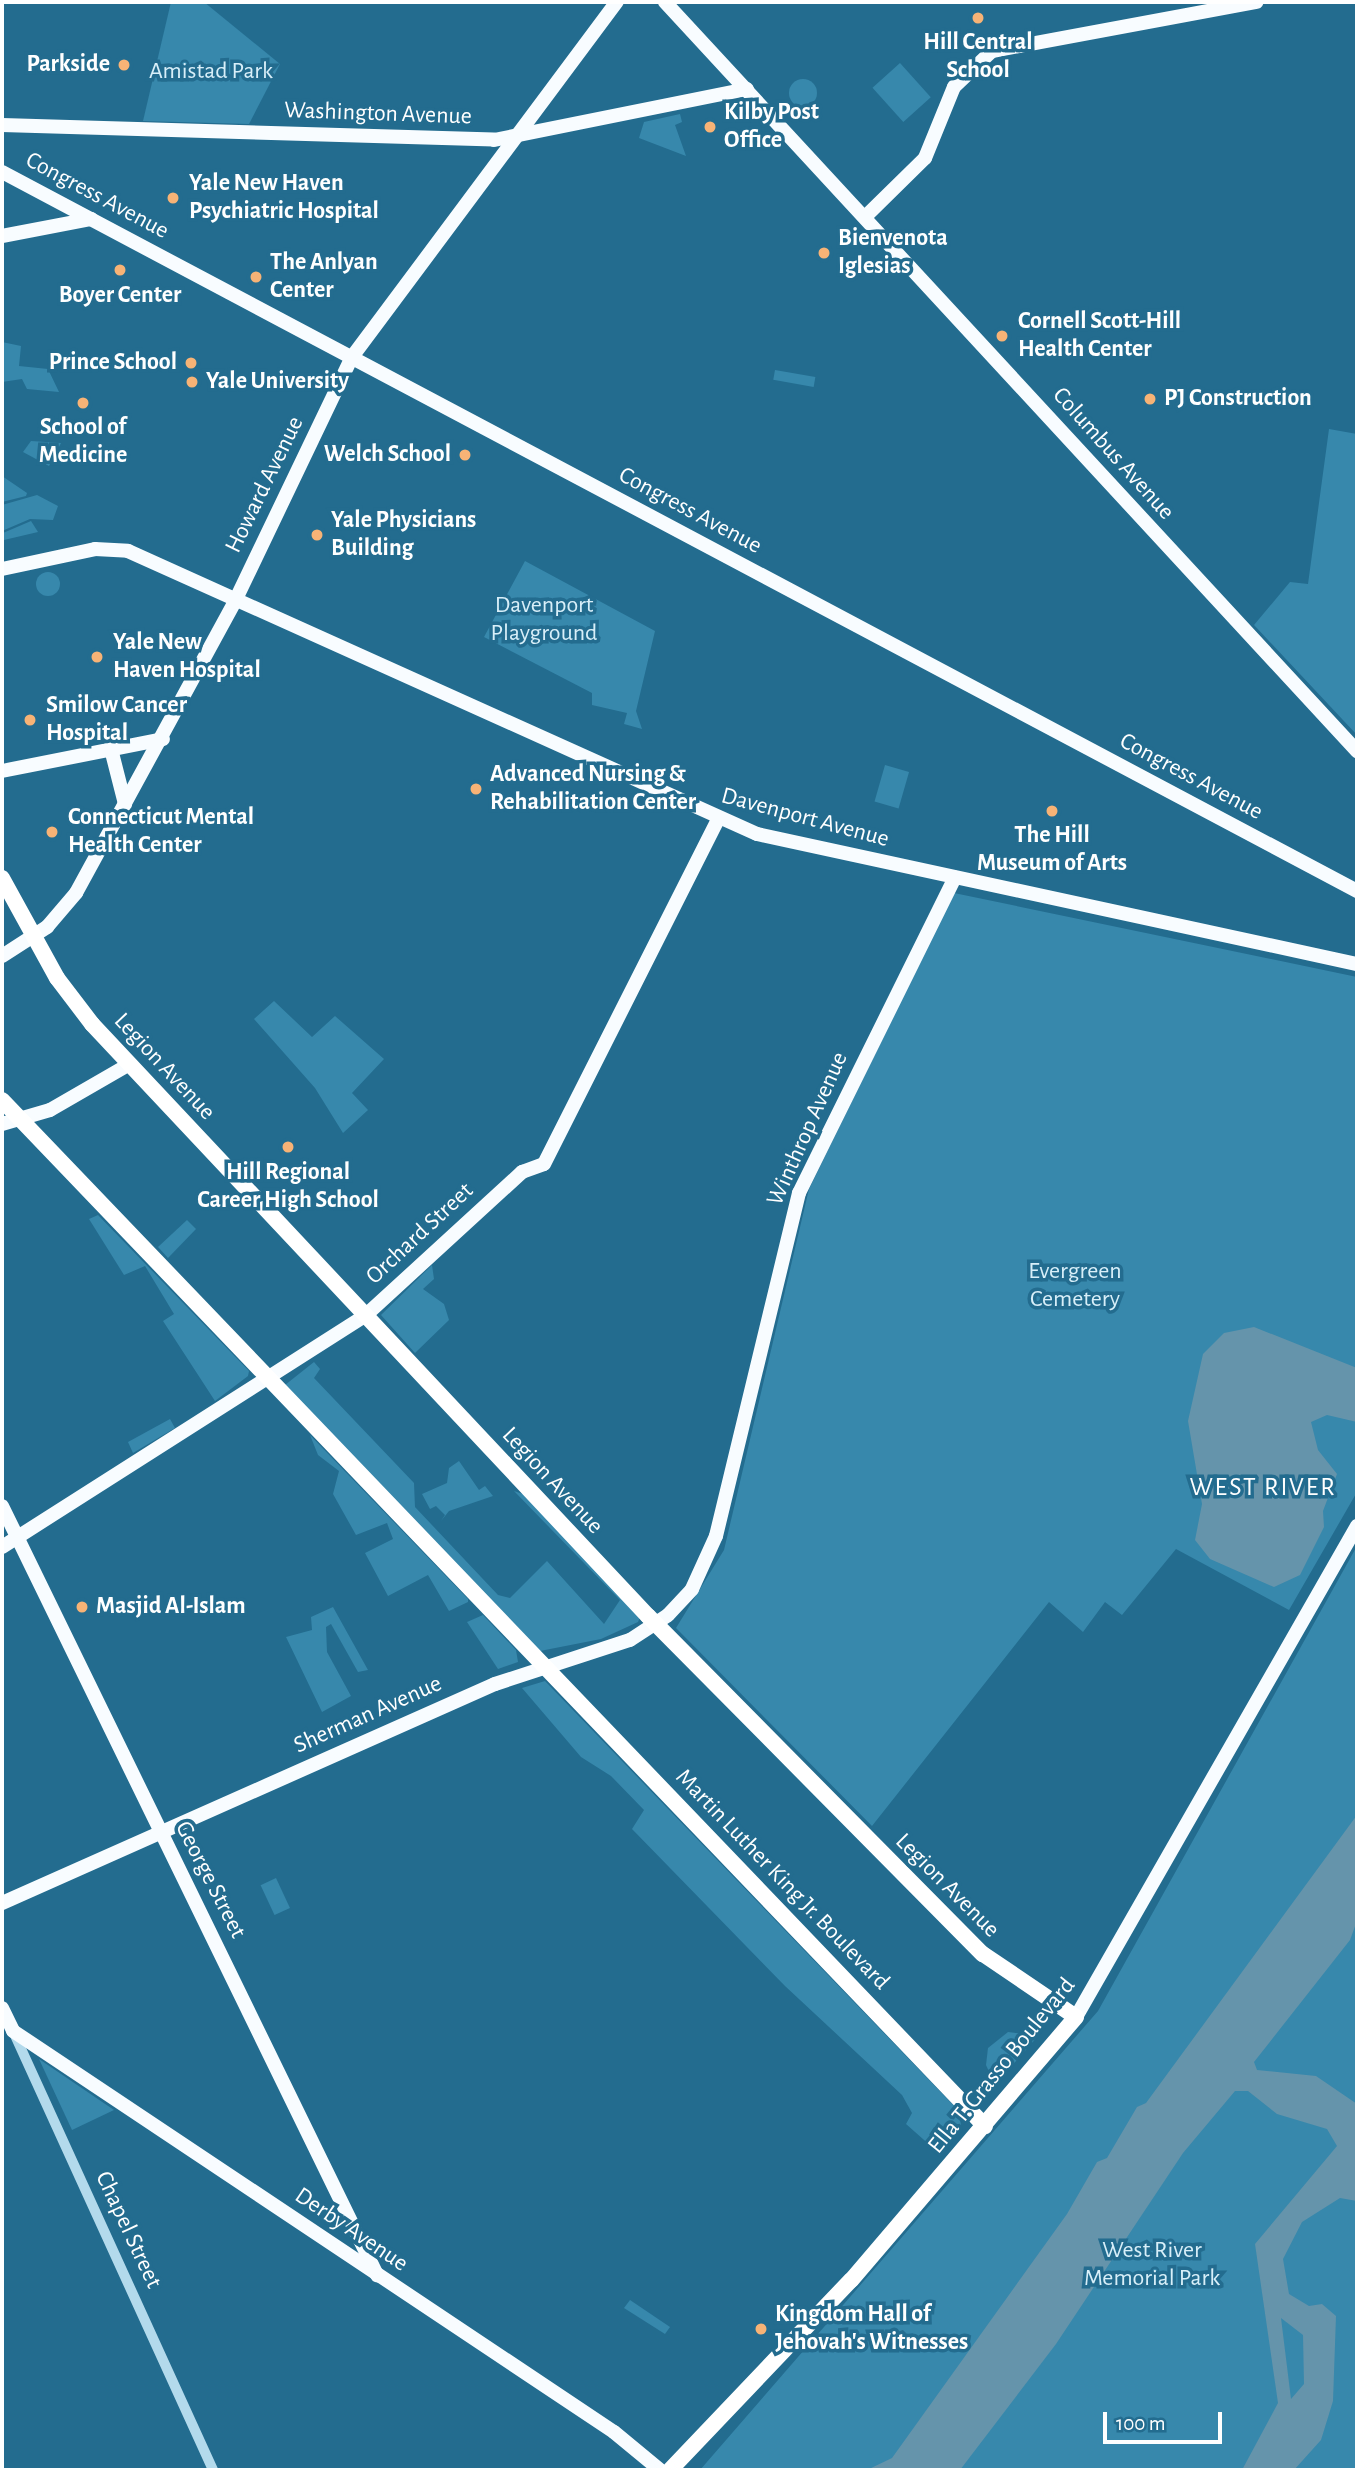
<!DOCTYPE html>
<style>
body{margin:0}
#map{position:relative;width:1359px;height:2472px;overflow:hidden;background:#236c8f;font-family:"Alegreya Sans",sans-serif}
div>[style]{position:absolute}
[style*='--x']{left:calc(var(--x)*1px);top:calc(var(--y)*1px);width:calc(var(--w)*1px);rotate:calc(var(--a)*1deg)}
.green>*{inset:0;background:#3788ac;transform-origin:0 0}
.round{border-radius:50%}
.water>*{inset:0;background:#6594ab}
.minor>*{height:10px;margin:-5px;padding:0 5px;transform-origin:5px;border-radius:5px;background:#b3daec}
.major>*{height:14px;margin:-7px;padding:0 7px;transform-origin:7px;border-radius:7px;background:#f8fcff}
.highway>*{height:16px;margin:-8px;padding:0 8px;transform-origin:8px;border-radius:8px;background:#fff}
.dots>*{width:19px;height:19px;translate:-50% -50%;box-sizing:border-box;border:4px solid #236c8f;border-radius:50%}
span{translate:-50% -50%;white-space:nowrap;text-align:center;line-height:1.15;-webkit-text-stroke:7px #236c8f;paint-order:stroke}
.poi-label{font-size:24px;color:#fff;font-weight:700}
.right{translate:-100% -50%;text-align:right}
.left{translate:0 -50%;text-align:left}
.park-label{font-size:24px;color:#d8eff9}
.street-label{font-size:24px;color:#fff}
.neighbourhood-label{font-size:26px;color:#fff;letter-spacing:2px}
.frame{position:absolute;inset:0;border:4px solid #fff;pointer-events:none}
.scale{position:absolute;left:1103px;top:2412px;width:119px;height:32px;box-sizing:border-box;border:4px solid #fff;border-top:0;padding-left:9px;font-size:21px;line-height:24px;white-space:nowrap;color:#fff;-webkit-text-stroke:5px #236c8f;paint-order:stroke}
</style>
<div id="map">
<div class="green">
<i style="clip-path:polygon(171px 2px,204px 2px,280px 64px,249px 124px,143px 121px)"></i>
<i style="left:900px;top:63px;width:46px;height:37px;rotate:48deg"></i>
<i class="round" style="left:789px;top:79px;width:28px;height:28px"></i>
<i style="clip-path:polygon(680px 114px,682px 122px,675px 125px,686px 156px,639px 138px,644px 122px)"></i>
<i style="clip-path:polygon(2px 342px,21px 346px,19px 366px,48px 369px,59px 392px,27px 389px,22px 379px,2px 382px)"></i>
<i style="left:775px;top:370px;width:41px;height:10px;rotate:10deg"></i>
<i style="clip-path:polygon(1329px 429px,1357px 434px,1357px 735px,1254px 625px,1290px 582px,1308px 584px)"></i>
<i style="clip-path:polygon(31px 441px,61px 443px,49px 466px,23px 452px)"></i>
<i style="clip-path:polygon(2px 476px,27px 493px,26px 496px,2px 502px)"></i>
<i style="clip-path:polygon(37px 495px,58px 506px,53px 520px,30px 519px,2px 531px,2px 505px)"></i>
<i style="clip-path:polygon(31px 521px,38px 532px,4px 540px,3px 533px)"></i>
<i style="clip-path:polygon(525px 561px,655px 631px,636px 711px,642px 729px,624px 724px,627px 713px,592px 705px,592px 693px,484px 637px)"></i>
<i class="round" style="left:36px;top:572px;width:24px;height:24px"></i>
<i style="left:885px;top:765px;width:25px;height:38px;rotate:16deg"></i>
<i style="clip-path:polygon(954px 893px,1357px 977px,1357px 1492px,1289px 1610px,1176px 1549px,1122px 1615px,1105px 1602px,1083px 1632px,1049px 1602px,872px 1826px,676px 1628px,724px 1550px,809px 1189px)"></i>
<i style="clip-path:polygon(274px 1001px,312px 1037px,335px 1016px,384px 1059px,352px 1093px,368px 1110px,343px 1133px,315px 1088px,254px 1019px)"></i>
<i style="clip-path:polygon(98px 1215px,249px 1371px,248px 1376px,215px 1401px,163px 1321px,174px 1314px,145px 1266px,124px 1275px,89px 1219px)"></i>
<i style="clip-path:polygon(187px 1220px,196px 1229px,168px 1258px,158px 1247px)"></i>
<i style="clip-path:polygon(432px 1265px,434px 1279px,423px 1289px,444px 1304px,449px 1320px,415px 1353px,381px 1315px)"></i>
<i style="clip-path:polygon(314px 1362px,320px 1369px,314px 1378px,414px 1483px,415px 1507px,498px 1595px,510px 1598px,547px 1561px,604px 1624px,620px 1600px,514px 1491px,526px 1495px,640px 1617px,638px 1622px,601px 1639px,540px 1651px,285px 1385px)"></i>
<i style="clip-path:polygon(170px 1419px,175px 1428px,133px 1453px,128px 1442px)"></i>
<i style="clip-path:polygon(310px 1435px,468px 1599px,468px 1602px,449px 1611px,428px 1575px,388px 1596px,365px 1553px,393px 1539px,387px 1523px,356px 1535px,333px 1494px,339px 1471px,318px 1455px)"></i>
<i style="clip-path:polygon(459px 1461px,479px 1490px,485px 1486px,493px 1496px,449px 1511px,441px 1521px,445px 1515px,436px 1506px,430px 1509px,422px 1494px,447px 1483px,449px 1468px)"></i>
<i style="clip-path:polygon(1357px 1546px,1357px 2470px,700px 2470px,1098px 2011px)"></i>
<i style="clip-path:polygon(333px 1607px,368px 1670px,358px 1672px,331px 1624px,326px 1627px,327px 1652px,351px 1696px,322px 1712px,286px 1637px,312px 1630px,311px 1617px)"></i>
<i style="clip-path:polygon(483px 1615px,516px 1650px,518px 1662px,498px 1669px,467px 1622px)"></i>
<i style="clip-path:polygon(545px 1681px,958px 2110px,962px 2130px,941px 2155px,906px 2124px,912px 2113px,902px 2095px,785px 1986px,632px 1829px,644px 1810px,611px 1776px,581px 1757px,522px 1688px)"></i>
<i style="left:276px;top:1878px;width:33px;height:17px;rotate:65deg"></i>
<i style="clip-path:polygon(1008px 2032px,1038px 2036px,995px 2085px,986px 2065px,988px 2048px)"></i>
<i style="clip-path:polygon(39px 2059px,114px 2110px,72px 2130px)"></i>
<i style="clip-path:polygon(630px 2300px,670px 2327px,665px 2334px,624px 2308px)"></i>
</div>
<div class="water">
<i style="clip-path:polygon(1254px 1327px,1357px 1368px,1357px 1422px,1327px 1415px,1311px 1422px,1318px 1450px,1337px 1474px,1323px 1511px,1324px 1527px,1300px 1575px,1274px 1587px,1210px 1559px,1195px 1540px,1202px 1504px,1188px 1421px,1203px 1354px,1224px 1333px)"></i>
<i style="clip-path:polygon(evenodd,1357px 1815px,1357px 1921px,1350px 1940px,1254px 2062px,1257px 2070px,1316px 2076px,1357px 2104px,1357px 2201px,1340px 2198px,1302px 2222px,1283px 2259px,1289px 2294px,1309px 2306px,1322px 2304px,1336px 2316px,1333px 2401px,1321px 2440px,1294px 2470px,1242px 2470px,1278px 2403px,1255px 2244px,1337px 2146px,1327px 2129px,1277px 2114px,1248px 2091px,1235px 2091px,1183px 2153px,1056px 2344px,960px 2470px,867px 2470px,892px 2458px,1067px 2214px,1097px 2162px,1107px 2158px,1137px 2107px,1146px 2103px,1357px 1815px,1281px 2318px,1303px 2335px,1304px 2384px,1291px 2399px,1281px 2318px)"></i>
</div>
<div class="minor">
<i style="--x:13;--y:2031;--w:482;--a:65.5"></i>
</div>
<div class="major">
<i style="--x:665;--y:2;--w:1020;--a:47.27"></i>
<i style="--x:2;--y:125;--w:492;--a:1.7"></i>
<i style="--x:494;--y:140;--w:258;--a:-11.4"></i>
<i style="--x:2;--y:172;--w:1534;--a:27.95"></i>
<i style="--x:865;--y:217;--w:84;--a:-44.5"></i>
<i style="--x:925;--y:158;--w:77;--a:-67.8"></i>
<i style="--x:954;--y:87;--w:52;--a:-43.5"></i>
<i style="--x:992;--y:51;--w:269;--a:-10.5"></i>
<i style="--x:2;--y:236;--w:91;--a:-10.8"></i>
<i style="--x:2;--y:569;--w:95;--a:-12.1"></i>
<i style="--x:95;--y:549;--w:33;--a:3"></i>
<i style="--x:128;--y:551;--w:690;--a:24.22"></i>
<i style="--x:757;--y:834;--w:614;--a:12.23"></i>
<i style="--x:111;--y:749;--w:57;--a:75.7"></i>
<i style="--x:2;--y:771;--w:164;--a:-11.2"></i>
<i style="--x:2;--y:956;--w:54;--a:-32.8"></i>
<i style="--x:47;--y:927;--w:45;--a:-49.5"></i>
<i style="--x:76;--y:893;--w:335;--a:-61.4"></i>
<i style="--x:236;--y:599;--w:268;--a:-64.4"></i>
<i style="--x:352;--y:357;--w:443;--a:-53.3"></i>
<i style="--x:2;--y:1124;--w:50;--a:-16.3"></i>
<i style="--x:50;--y:1110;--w:90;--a:-30"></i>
<i style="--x:2;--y:1506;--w:856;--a:64"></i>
<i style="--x:2;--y:1547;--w:432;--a:-32.5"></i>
<i style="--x:366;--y:1315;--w:212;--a:-42.5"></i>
<i style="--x:522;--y:1172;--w:23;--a:-20"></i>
<i style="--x:544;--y:1164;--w:386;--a:-63.2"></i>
<i style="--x:2;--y:1903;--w:539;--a:-23.95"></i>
<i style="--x:495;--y:1684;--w:142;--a:-18.1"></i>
<i style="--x:630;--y:1640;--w:45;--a:-33.3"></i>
<i style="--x:668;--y:1615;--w:35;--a:-47"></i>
<i style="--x:692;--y:1589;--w:58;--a:-65.6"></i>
<i style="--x:716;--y:1536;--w:353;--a:-76.4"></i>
<i style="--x:799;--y:1193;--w:352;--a:-63.7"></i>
<i style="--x:2;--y:2008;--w:25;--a:64"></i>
<i style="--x:13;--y:2031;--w:722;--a:33.71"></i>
<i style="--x:614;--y:2432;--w:60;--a:39.6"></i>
<i style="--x:1076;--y:2017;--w:566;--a:-60.22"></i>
</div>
<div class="highway">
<i style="--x:2;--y:878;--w:114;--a:61.2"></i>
<i style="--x:57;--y:978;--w:58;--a:52.7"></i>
<i style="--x:92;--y:1024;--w:812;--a:46.8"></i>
<i style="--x:648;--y:1616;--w:476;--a:45.3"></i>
<i style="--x:983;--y:1954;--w:112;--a:34.1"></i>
<i style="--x:1076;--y:2017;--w:346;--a:130.5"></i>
<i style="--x:851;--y:2280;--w:262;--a:133.6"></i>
<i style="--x:2;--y:1100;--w:1421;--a:46.23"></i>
</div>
<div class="dots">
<i style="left:978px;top:18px;background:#f7b376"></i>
<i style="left:124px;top:65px;background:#f7b376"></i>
<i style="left:710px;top:127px;background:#f7b376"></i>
<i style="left:173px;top:198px;background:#f7b376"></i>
<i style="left:824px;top:253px;background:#f7b376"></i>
<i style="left:120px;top:270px;background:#f7b376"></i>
<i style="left:256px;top:277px;background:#f7b376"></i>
<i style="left:1002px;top:336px;background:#f7b376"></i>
<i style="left:191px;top:363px;background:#f7b376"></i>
<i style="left:192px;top:382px;background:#f7b376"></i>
<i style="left:1150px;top:399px;background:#f7b376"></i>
<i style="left:83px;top:403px;background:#f7b376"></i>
<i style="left:465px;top:455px;background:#f7b376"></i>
<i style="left:317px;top:535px;background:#f7b376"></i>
<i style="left:97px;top:657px;background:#f7b376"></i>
<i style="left:30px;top:720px;background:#f7b376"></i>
<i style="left:476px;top:789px;background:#f7b376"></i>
<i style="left:1052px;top:811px;background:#f7b376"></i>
<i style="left:52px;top:832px;background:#f7b376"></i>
<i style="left:288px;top:1147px;background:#f7b376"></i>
<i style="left:82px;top:1607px;background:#f7b376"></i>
<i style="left:761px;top:2329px;background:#f7b376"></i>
</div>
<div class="poi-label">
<span style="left:978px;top:57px">Hill Central<br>School</span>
<span class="right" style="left:110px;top:65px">Parkside</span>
<span class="left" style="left:724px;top:127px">Kilby Post<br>Office</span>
<span class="left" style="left:189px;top:198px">Yale New Haven<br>Psychiatric Hospital</span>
<span class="left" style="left:838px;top:253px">Bienvenota<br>Iglesias</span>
<span class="left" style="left:270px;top:277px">The Anlyan<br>Center</span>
<span style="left:120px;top:296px">Boyer Center</span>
<span class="left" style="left:1018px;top:336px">Cornell Scott-Hill<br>Health Center</span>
<span class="right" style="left:177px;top:363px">Prince School</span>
<span class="left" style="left:206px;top:382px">Yale University</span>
<span class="left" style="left:1164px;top:399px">PJ Construction</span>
<span style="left:83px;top:442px">School of<br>Medicine</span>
<span class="right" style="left:451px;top:455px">Welch School</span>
<span class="left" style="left:331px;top:535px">Yale Physicians<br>Building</span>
<span class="left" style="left:113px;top:657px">Yale New<br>Haven Hospital</span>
<span class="left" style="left:46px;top:720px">Smilow Cancer<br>Hospital</span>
<span class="left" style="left:490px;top:789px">Advanced Nursing &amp;<br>Rehabilitation Center</span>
<span class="left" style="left:68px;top:832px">Connecticut Mental<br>Health Center</span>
<span style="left:1052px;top:850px">The Hill<br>Museum of Arts</span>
<span style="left:288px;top:1187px">Hill Regional<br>Career High School</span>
<span class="left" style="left:96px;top:1607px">Masjid Al-Islam</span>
<span class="left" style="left:775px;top:2329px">Kingdom Hall of<br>Jehovah's Witnesses</span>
</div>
<div class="park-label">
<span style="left:211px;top:72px">Amistad Park</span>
<span style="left:544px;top:620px">Davenport<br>Playground</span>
<span style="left:1075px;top:1286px">Evergreen<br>Cemetery</span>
<span style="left:1152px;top:2265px">West River<br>Memorial Park</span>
</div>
<div class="street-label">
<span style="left:378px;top:114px;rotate:2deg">Washington Avenue</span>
<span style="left:97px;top:196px;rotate:28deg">Congress Avenue</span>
<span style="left:1113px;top:454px;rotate:48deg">Columbus Avenue</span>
<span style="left:265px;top:485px;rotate:-64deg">Howard Avenue</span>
<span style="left:690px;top:511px;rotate:28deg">Congress Avenue</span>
<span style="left:1191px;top:777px;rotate:28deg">Congress Avenue</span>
<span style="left:805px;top:818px;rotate:15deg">Davenport Avenue</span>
<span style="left:164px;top:1067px;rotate:47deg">Legion Avenue</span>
<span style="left:808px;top:1129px;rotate:-66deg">Winthrop Avenue</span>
<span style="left:420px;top:1234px;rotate:-43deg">Orchard Street</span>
<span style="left:552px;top:1481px;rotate:47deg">Legion Avenue</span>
<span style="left:368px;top:1715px;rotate:-24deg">Sherman Avenue</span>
<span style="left:210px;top:1880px;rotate:63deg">George Street</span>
<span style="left:782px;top:1880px;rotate:46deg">Martin Luther King Jr. Boulevard</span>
<span style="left:947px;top:1886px;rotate:45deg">Legion Avenue</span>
<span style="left:1002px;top:2066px;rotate:-51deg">Ella T. Grasso Boulevard</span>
<span style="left:128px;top:2230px;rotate:65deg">Chapel Street</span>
<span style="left:351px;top:2230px;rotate:34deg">Derby Avenue</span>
</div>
<div class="neighbourhood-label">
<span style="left:1263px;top:1488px">WEST RIVER</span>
</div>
<div class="frame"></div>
<div class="scale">100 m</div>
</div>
